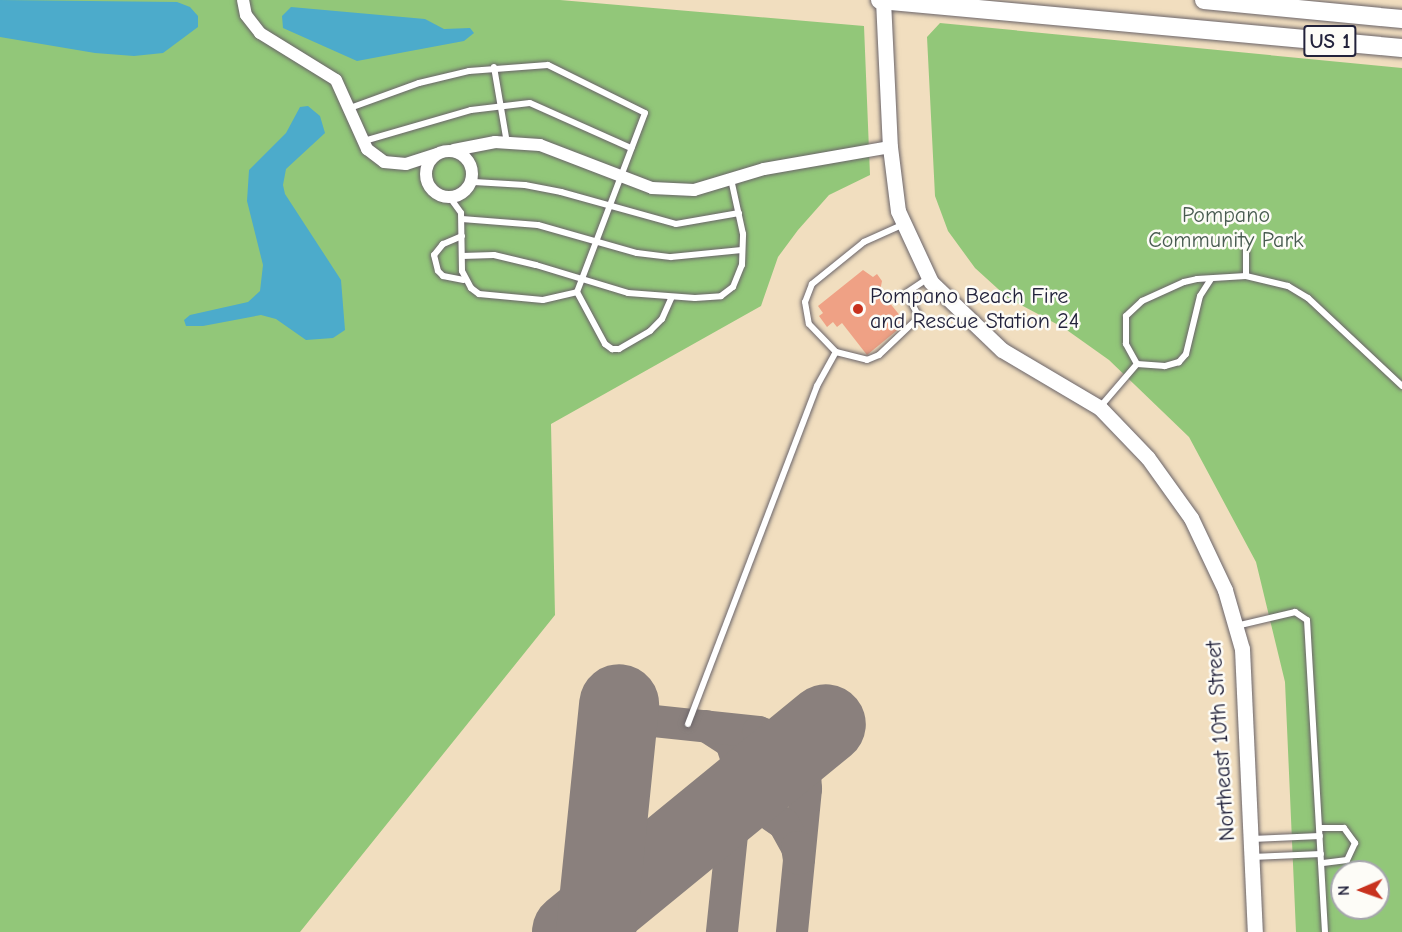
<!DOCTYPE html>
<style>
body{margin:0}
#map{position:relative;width:1402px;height:932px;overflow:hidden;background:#f1debf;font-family:"Comic Neue",sans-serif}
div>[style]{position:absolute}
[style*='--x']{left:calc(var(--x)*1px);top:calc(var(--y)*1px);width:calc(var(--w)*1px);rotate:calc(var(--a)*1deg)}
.green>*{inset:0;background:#92c779}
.water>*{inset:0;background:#4cabcb}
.taxiway>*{height:32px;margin:-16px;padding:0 16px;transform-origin:16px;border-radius:16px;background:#8a807d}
.runway>*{height:80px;margin:-40px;padding:0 40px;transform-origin:40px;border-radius:40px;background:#8a807d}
.building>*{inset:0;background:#efa185}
.roads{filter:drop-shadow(0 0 2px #6a6469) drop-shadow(0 0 2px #6a6469)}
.service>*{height:6px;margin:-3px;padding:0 3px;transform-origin:3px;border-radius:3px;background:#fff}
.minor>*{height:12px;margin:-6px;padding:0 6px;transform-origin:6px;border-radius:6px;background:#fff}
.minor>.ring{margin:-6px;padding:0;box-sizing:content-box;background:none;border:12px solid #fff;border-radius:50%}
.tertiary>*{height:15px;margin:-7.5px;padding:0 7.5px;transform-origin:7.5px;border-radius:7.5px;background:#fff}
.primary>*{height:18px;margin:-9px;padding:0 9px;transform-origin:9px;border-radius:9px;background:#fff}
.dots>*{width:16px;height:16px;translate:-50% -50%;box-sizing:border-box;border:3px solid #fdfcf7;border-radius:50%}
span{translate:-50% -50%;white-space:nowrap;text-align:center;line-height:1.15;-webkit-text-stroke:5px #fdfcf7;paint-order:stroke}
.shield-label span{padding:2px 4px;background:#fdfcf7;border:2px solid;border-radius:4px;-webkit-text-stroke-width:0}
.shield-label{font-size:21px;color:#22223b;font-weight:700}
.park-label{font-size:22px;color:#495c51}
.poi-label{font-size:22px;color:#22223b}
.left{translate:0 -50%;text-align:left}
.street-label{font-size:22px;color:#22223b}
.north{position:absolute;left:1330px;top:860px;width:60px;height:60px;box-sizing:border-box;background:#fdfcf7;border:2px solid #a5a5ac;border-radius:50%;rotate:268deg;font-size:16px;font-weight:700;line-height:24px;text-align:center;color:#22223b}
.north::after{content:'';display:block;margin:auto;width:21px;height:27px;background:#c8321e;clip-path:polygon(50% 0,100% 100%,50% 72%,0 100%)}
</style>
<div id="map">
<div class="green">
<i style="clip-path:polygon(0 0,560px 0,864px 26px,870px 175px,829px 195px,798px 230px,778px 257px,761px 306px,551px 424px,555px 615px,300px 932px,0 932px)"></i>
<i style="clip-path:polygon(evenodd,940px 23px,1402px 68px,1402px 932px,1296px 932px,1285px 682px,1256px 562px,1189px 437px,1109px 360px,1064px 328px,1008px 298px,975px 268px,948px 231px,935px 196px,927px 37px,940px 23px,1342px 872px,1378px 872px,1378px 908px,1342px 908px,1342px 872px)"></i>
</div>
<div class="water">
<i style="clip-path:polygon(0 0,177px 2px,190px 7px,198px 16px,198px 27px,163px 53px,134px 56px,95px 53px,0 37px)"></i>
<i style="clip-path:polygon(291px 7px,425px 19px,444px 29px,470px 28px,474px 33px,464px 41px,357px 61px,283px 28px,282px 16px)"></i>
<i style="clip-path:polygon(308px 106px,320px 116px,325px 133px,286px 169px,283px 185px,285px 194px,341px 280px,345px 330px,333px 338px,306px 340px,276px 319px,261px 315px,203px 326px,186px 326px,184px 320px,190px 315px,248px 302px,260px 291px,263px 265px,247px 201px,249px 170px,286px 133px,300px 107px)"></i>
</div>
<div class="taxiway">
<i style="--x:706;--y:726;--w:30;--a:33"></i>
<i style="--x:731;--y:742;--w:26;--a:72"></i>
<i style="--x:739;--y:767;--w:166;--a:95.9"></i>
<i style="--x:614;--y:756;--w:35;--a:-55"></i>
<i style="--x:634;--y:727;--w:21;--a:-17"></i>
<i style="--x:654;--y:721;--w:105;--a:6"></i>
<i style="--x:758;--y:732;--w:28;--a:19"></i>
<i style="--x:784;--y:741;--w:14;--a:45"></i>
<i style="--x:794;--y:751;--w:25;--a:64"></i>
<i style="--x:805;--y:774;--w:15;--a:86"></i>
<i style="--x:806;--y:789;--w:144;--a:95.6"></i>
<i style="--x:735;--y:802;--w:30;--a:15"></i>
<i style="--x:764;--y:810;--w:24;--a:35"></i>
<i style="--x:784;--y:824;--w:26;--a:61"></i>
<i style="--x:797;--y:847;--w:12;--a:81"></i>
</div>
<div class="runway">
<i style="--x:572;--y:932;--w:328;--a:-39.3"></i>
<i style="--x:596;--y:932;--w:229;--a:-84.2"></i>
</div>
<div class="building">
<i style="clip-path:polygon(863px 270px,873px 277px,877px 274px,882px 281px,880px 291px,906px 323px,867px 355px,842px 323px,837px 327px,833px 322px,827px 327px,819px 316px,823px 313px,818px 306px)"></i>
</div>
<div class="roads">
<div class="service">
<i style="--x:494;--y:67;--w:77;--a:80.3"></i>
<i style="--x:350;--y:108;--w:73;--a:-19.9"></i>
<i style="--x:419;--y:83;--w:51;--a:-13.5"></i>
<i style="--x:469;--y:71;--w:79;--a:-4.3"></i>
<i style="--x:548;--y:65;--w:108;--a:26.3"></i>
<i style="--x:645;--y:113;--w:191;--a:110.8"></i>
<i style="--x:577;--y:292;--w:59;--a:61.7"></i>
<i style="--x:605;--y:344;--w:9;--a:36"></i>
<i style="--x:612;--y:349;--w:7;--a:0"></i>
<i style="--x:619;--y:349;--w:36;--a:-30"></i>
<i style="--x:650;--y:331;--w:17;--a:-45"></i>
<i style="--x:662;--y:319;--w:24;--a:-66"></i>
<i style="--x:364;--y:141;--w:111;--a:-16.2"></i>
<i style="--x:471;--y:110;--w:59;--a:-6.8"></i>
<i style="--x:530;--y:103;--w:111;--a:24"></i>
<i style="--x:474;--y:182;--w:51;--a:3.4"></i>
<i style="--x:525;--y:185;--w:37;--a:11"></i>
<i style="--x:561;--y:192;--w:119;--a:15.5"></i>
<i style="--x:676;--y:224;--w:64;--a:-9.9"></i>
<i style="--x:451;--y:199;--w:17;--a:54"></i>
<i style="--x:461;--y:213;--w:58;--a:89"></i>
<i style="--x:462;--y:271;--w:19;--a:62"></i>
<i style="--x:471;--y:288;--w:10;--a:37"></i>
<i style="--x:479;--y:294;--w:64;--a:5.4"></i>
<i style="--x:543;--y:300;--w:35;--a:-13"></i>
<i style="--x:462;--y:219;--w:76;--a:4.5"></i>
<i style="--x:538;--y:225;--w:103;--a:15.8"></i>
<i style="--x:637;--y:253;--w:34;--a:7"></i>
<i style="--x:671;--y:257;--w:71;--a:-5.6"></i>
<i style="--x:904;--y:224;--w:44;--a:155.8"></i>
<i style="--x:864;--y:242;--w:67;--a:141.1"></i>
<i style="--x:812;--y:284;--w:19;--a:111"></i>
<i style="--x:805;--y:302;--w:22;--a:80"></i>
<i style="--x:809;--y:324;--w:39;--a:46"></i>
<i style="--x:836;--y:352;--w:32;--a:14"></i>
<i style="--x:867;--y:360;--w:13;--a:-23"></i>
<i style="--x:879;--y:355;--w:55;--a:-43.5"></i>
<i style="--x:919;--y:317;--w:27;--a:-118"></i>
<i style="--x:906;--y:293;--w:27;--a:-34"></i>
<i style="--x:462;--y:236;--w:21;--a:157"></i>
<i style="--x:443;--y:244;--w:14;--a:129"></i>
<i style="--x:434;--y:255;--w:16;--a:76"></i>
<i style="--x:438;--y:271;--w:7;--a:45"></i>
<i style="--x:443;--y:276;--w:21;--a:11"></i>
<i style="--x:462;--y:256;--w:32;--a:-2"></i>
<i style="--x:494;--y:255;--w:43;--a:13.4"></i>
<i style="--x:536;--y:265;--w:96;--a:16.9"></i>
<i style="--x:628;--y:293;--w:67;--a:4.3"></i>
<i style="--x:695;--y:298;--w:26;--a:-4"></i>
<i style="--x:721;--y:296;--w:15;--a:-37"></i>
<i style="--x:733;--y:287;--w:24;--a:-68"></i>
<i style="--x:742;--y:265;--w:31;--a:-88"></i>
<i style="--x:743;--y:234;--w:56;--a:-102.3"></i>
<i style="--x:1246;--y:276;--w:29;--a:-90"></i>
<i style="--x:1211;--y:279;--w:20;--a:123"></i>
<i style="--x:1200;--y:296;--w:60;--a:103.6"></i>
<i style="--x:1186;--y:354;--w:11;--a:131"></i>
<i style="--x:1179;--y:362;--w:15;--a:164"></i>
<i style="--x:1165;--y:366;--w:28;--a:-176"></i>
<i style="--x:1137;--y:364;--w:23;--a:-119"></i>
<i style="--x:1126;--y:344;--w:28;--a:-90"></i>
<i style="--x:1126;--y:316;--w:22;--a:-43"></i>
<i style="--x:1142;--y:301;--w:46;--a:-24.3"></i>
<i style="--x:1184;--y:282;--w:13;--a:-13"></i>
<i style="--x:1197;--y:279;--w:49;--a:-3.5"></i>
<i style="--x:1246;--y:276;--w:43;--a:13.4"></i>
<i style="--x:1288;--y:286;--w:23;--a:31"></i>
<i style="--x:1308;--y:298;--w:129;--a:43.1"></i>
<i style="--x:1100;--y:407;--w:57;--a:-49.3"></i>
<i style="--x:1236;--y:626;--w:61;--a:-13.3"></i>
<i style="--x:1295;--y:612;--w:14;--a:34"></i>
<i style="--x:1307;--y:620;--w:313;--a:86.7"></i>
<i style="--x:688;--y:724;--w:362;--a:-69.1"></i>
<i style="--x:817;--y:386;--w:39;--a:-61"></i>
<i style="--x:1320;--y:828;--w:24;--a:0"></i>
<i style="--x:1344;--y:828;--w:19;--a:54"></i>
<i style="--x:1355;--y:843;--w:19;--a:115"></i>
<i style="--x:1347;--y:860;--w:26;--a:173"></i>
<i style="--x:1252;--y:839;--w:68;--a:-2.5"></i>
<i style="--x:1252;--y:857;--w:69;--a:-2.5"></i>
</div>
<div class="minor">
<i style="--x:243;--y:0;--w:15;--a:79"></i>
<i style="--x:246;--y:15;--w:23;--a:52"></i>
<i style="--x:260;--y:33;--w:89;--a:31.7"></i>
<i style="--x:336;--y:80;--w:76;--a:65.8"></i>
<i style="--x:367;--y:149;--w:21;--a:37"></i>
<i style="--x:384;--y:162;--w:22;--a:5"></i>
<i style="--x:406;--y:164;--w:32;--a:-18"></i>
<i style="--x:454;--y:150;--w:42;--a:-11"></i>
<i style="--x:495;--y:142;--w:45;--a:3.8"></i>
<i style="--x:540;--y:145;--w:120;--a:21"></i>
<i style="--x:652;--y:188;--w:42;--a:2.7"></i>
<i style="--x:694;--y:190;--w:73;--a:-16.7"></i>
<i style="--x:764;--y:169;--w:128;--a:-9.9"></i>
<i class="ring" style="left:426px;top:151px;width:34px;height:34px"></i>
</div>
<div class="tertiary">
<i style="--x:883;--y:0;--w:147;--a:87.3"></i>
<i style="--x:890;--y:147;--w:64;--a:82.9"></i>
<i style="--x:898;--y:211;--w:78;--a:65.1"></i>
<i style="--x:931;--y:282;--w:98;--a:43.8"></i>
<i style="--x:1002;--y:350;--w:114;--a:30.6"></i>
<i style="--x:1100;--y:408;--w:69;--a:46.2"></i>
<i style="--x:1148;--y:458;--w:74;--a:54.4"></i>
<i style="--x:1191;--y:518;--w:80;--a:64.7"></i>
<i style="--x:1225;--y:590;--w:61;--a:73.9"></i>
<i style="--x:1242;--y:649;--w:283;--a:87.4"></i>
</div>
<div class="primary">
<i style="--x:880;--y:0;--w:524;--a:5.25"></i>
<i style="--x:1204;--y:0;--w:199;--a:5.5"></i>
</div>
</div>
<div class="dots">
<i style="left:858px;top:309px;background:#c8321e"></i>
</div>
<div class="shield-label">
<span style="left:1330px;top:41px">US 1</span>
</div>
<div class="park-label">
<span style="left:1226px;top:228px">Pompano<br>Community Park</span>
</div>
<div class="poi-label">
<span class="left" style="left:870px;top:309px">Pompano Beach Fire<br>and Rescue Station 24</span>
</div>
<div class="street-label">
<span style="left:1221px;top:741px;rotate:-94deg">Northeast 10th Street</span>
</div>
<div class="north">N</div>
</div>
